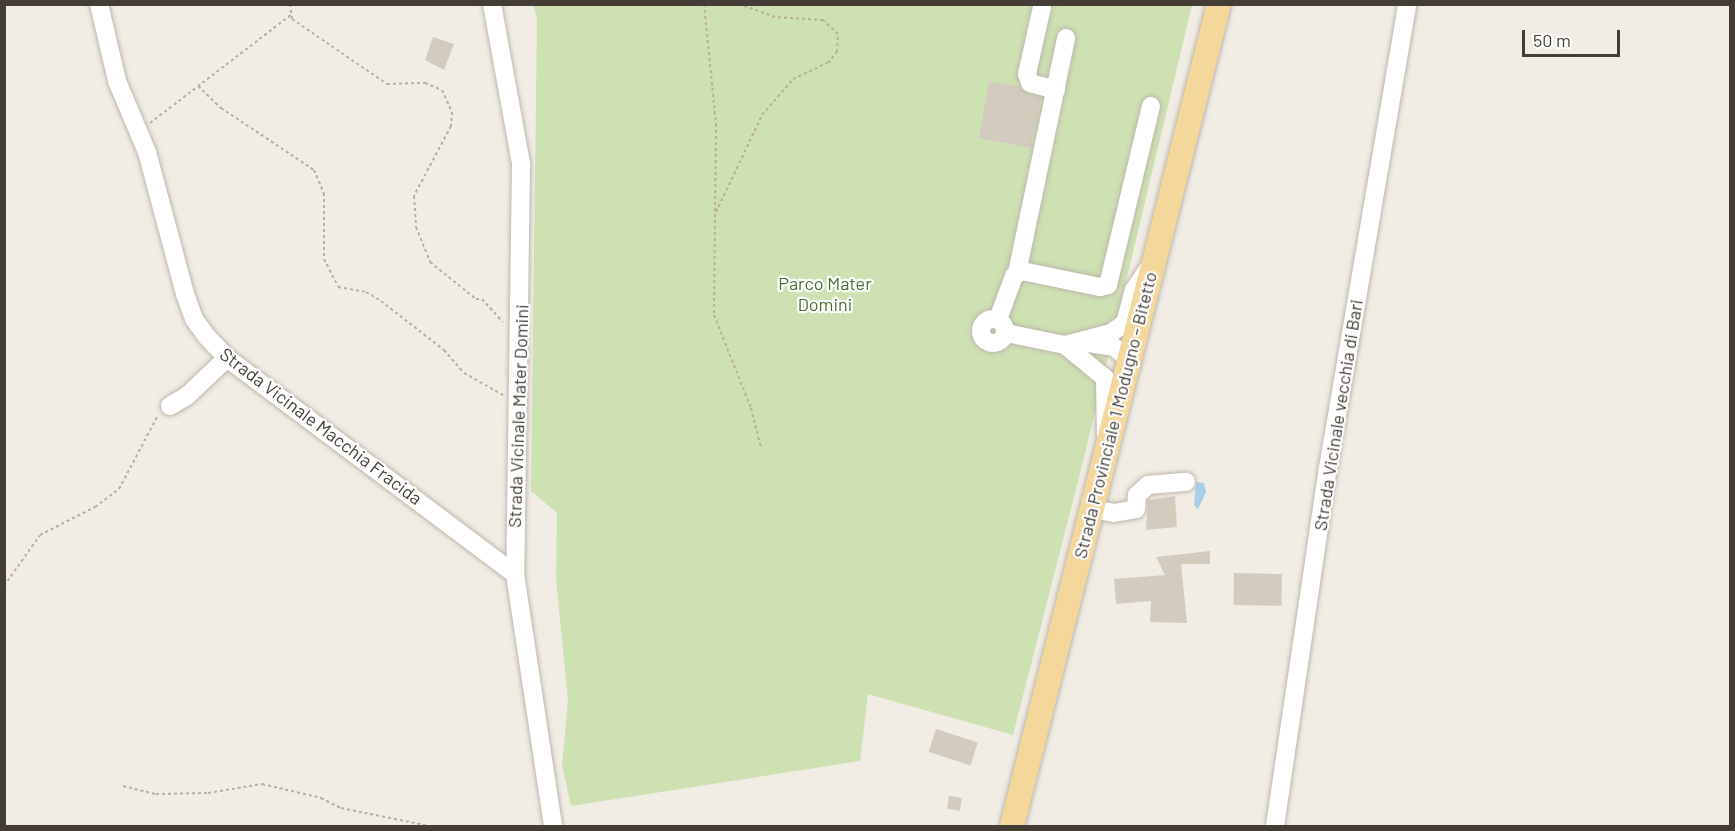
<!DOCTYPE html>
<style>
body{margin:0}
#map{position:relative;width:1735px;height:831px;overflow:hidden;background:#f1ede5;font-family:Barlow,sans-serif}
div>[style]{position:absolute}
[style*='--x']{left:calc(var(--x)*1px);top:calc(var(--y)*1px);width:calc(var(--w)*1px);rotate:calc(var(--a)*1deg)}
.green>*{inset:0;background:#cde1b2}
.water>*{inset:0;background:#a7cfe8}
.building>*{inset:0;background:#d4cbbf;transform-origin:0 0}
.path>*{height:2px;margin-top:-1px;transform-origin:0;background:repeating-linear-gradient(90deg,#bbaf9c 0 3px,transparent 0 6px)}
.roads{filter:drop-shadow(0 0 2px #beb7ac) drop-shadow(0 0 2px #beb7ac)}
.minor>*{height:18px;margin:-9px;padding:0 9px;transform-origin:9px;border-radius:9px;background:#fff}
.minor>.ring{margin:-9px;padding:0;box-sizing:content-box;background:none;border:18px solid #fff;border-radius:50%}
.major>*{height:24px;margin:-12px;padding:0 12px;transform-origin:12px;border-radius:12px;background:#f4d89b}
span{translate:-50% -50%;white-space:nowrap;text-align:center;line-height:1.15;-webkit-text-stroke:4.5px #fff;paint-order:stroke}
.park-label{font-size:18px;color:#496e2f}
.street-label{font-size:18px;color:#433d35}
.frame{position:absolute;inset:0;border:6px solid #433d35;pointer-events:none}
.scale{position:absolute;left:1522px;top:30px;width:98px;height:27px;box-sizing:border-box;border:3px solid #433d35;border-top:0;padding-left:8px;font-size:18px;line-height:21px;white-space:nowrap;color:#433d35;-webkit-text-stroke:4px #fff;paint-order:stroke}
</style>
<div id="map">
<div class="green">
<i style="clip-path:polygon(533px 5px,1192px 5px,1083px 462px,1013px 735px,868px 694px,860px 761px,571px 806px,562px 765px,568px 701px,556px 578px,557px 513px,531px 491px,537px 19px)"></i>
</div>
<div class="water">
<i style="clip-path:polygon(1196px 482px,1204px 483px,1206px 492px,1198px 509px,1194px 505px)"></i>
</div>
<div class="building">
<i style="clip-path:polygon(433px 37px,454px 44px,444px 70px,425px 60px)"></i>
<i style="clip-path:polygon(989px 81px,1019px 86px,1027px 94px,1041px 98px,1031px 148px,979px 138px)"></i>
<i style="clip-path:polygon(1175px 496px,1177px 527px,1146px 530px,1148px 500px)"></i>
<i style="clip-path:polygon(1210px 551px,1210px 564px,1181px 564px,1187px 623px,1150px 622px,1151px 601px,1116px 604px,1114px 579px,1165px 575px,1156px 557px)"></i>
<i style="left:1234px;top:573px;width:48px;height:32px;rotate:1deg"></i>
<i style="left:936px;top:729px;width:44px;height:24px;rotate:18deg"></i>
<i style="left:949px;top:796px;width:13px;height:13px;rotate:9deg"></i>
</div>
<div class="path">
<i style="--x:290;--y:4;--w:15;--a:82"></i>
<i style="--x:292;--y:19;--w:115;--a:34.4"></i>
<i style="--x:387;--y:84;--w:38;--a:-2"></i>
<i style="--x:425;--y:83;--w:18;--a:22"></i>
<i style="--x:442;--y:90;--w:24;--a:66"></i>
<i style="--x:452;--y:112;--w:14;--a:94"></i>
<i style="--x:451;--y:126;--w:79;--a:117.9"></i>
<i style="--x:414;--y:196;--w:31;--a:86"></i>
<i style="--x:416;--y:227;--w:38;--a:68"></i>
<i style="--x:430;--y:262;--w:59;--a:38.8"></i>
<i style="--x:476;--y:299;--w:6;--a:0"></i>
<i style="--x:482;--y:299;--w:31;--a:48"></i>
<i style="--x:704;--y:4;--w:121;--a:84.3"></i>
<i style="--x:716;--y:124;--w:191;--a:90.6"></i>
<i style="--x:714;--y:315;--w:100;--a:68.3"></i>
<i style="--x:751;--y:408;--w:41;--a:76"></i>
<i style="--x:198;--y:86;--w:32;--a:44"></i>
<i style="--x:221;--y:108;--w:112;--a:33.7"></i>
<i style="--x:314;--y:170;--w:25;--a:67"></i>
<i style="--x:324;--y:193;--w:66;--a:90"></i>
<i style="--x:324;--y:259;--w:31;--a:63"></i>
<i style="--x:338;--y:287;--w:28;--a:10"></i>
<i style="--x:366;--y:292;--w:17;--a:31"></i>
<i style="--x:381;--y:301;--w:80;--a:37.9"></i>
<i style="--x:444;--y:350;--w:30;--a:49"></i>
<i style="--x:464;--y:373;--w:45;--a:29.4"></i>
<i style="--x:150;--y:123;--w:178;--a:-37.5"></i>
<i style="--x:716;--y:212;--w:107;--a:-64.6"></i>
<i style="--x:762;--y:115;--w:48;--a:-49.3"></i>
<i style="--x:793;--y:79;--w:38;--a:-25"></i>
<i style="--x:828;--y:63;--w:14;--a:-51"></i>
<i style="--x:837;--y:52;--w:18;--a:-87"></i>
<i style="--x:838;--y:34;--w:21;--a:-137"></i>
<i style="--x:823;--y:20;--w:48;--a:-176.4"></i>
<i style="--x:775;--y:17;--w:38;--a:-160"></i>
<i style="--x:4;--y:586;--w:62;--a:-54.8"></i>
<i style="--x:40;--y:535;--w:62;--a:-27"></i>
<i style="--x:95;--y:507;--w:30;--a:-37"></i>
<i style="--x:119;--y:489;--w:84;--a:-62.2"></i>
<i style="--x:123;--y:786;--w:34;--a:14"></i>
<i style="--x:156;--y:794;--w:52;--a:-1.1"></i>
<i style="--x:208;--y:793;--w:55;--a:-9.5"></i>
<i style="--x:262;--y:784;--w:61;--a:13.3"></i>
<i style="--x:321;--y:798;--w:22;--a:27"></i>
<i style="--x:341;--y:808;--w:90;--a:11.6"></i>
</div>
<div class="roads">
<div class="minor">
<i style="--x:99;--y:4;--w:79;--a:76.8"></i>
<i style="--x:117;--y:81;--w:77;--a:67.1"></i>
<i style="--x:147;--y:152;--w:147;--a:75"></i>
<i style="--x:185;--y:294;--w:27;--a:70"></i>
<i style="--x:194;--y:319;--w:22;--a:54"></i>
<i style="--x:207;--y:337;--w:29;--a:46"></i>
<i style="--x:227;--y:358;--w:360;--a:36.9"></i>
<i style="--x:492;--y:4;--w:163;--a:79.7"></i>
<i style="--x:521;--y:164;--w:410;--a:90.8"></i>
<i style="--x:515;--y:574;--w:255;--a:81.4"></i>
<i style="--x:1042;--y:7;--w:69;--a:102.6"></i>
<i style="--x:1027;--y:74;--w:9;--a:72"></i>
<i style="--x:1030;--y:83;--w:27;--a:15"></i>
<i style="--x:1017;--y:273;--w:240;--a:-78.2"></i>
<i class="ring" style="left:981px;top:319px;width:6px;height:6px"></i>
<i style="--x:998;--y:319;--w:46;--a:-69.6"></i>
<i style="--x:1014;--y:276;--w:9;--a:-32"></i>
<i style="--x:1022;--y:271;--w:80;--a:11.6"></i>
<i style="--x:1100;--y:287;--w:8;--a:-14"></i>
<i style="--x:1108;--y:285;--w:184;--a:-76.5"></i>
<i style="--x:1006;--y:333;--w:60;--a:11.5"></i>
<i style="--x:1065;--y:345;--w:48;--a:-14.6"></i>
<i style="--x:1111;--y:333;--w:17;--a:-36"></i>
<i style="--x:1125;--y:323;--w:34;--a:-75"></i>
<i style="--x:1134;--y:290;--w:25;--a:-56"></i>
<i style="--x:1089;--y:343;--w:25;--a:9"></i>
<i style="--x:1114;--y:347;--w:21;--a:39"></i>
<i style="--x:1065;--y:345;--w:52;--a:39.5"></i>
<i style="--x:1105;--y:378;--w:56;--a:89"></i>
<i style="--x:170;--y:406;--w:21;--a:-31"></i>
<i style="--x:188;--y:395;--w:54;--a:-43.5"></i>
<i style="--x:1092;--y:509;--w:22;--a:10"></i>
<i style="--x:1114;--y:513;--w:22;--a:-10"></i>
<i style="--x:1136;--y:509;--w:14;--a:-86"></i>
<i style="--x:1137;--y:495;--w:15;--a:-42"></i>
<i style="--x:1148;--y:485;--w:38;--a:-5"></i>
<i style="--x:1275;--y:826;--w:362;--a:-81.6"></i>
<i style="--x:1328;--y:468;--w:471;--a:-80.3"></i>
</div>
<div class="major">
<i style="--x:1012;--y:826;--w:848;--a:-75.87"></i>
</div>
</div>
<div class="park-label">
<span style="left:825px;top:294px">Parco Mater<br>Domini</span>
</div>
<div class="street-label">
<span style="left:1115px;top:415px;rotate:-76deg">Strada Provinciale 1 Modugno - Bitetto</span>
<span style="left:1338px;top:415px;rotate:-81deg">Strada Vicinale vecchia di Bari</span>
<span style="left:518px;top:416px;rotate:-88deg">Strada Vicinale Mater Domini</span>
<span style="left:321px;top:426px;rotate:37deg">Strada Vicinale Macchia Fracida</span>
</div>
<div class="frame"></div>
<div class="scale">50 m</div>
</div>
